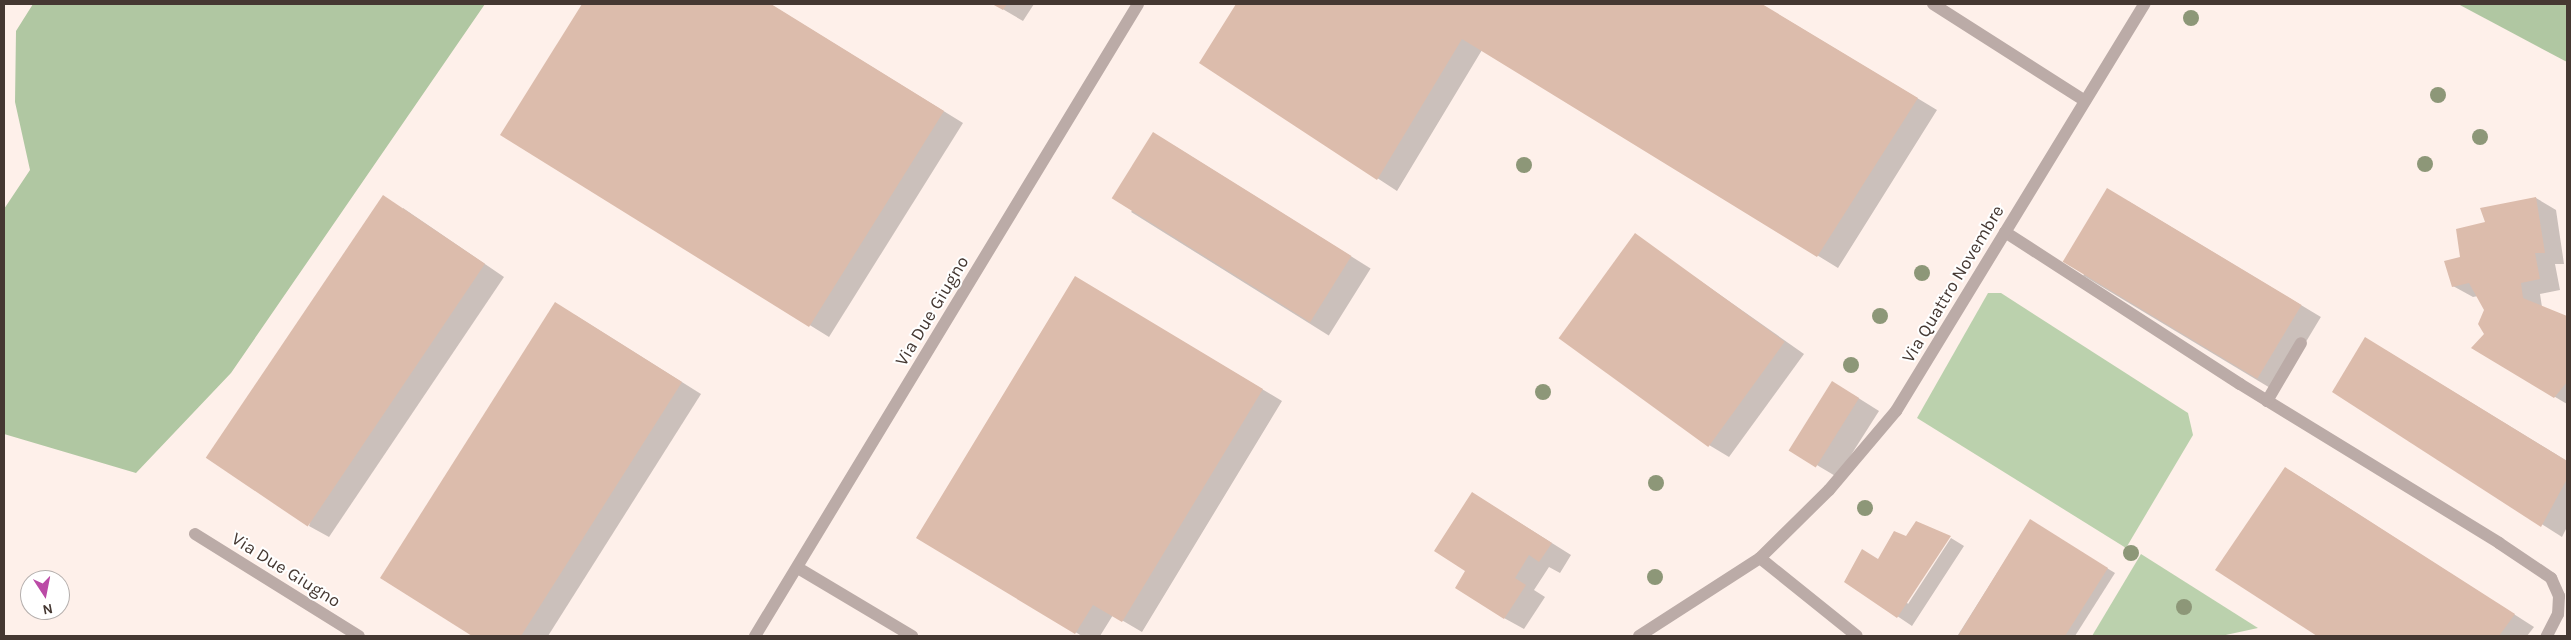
<!DOCTYPE html>
<style>
body{margin:0}
#map{position:relative;width:2571px;height:640px;overflow:hidden;background:#fef0ea;font-family:Karla,sans-serif}
div>[style]{position:absolute}
[style*='--x']{left:calc(var(--x)*1px);top:calc(var(--y)*1px);width:calc(var(--w)*1px);rotate:calc(var(--a)*1deg)}
.green>*{inset:0;background:#bbd1ad}
.forest>*{inset:0;background:#b0c7a2}
.shadow>*{inset:0;background:#0003;transform-origin:0 0}
.building>*{inset:0;background:#dcbcac;transform-origin:0 0}
.lane>*{height:12px;margin:-6px;padding:0 6px;transform-origin:6px;border-radius:6px;background:#bbaba7}
.street>*{height:12px;margin:-6px;padding:0 6px;transform-origin:6px;border-radius:6px;background:#bbaba7}
.trees>*{width:16px;height:16px;margin:-8px;border-radius:50%;background:#8d9778}
span{translate:-50% -50%;white-space:nowrap;text-align:center;line-height:1.15;-webkit-text-stroke:4px #fff;paint-order:stroke}
.street-label{font-size:18px;color:#453832}
.frame{position:absolute;inset:0;border:5px solid #453832;pointer-events:none}
.north{position:absolute;left:20px;top:570px;width:50px;height:50px;box-sizing:border-box;background:#fff;border:1px solid #b5afad;border-radius:50%;rotate:169deg;font-size:14px;font-weight:700;line-height:20px;text-align:center;color:#453832}
.north::after{content:'';display:block;margin:auto;width:18px;height:22px;background:#bb4aa6;clip-path:polygon(50% 0,100% 100%,50% 72%,0 100%)}
</style>
<div id="map">
<div class="green">
<i style="clip-path:polygon(1988px 293px,2001px 293px,2188px 413px,2193px 435px,2126px 548px,1917px 418px)"></i>
<i style="clip-path:polygon(2141px 554px,2258px 628px,2221px 636px,2092px 636px)"></i>
</div>
<div class="forest">
<i style="clip-path:polygon(33px 4px,485px 4px,231px 373px,136px 473px,4px 434px,4px 209px,30px 170px,15px 102px,16px 31px)"></i>
<i style="clip-path:polygon(2458px 4px,2567px 4px,2567px 62px)"></i>
</div>
<div class="shadow">
<i style="clip-path:polygon(583px 4px,770px 4px,963px 123px,829px 337px,502px 134px)"></i>
<i style="clip-path:polygon(994px 4px,1034px 4px,1023px 21px)"></i>
<i style="clip-path:polygon(1237px 4px,1761px 4px,1937px 110px,1838px 268px,1482px 50px,1397px 191px,1201px 63px)"></i>
<i style="left:1173px;top:145px;width:233px;height:79px;rotate:32deg"></i>
<i style="clip-path:polygon(2536px 198px,2556px 210px,2564px 264px,2555px 264px,2560px 290px,2540px 294px,2542px 307px,2567px 317px,2567px 404px,2473px 348px,2486px 334px,2486px 310px,2478px 296px,2473px 297px,2453px 286px,2462px 258px,2486px 223px)"></i>
<i style="left:2128px;top:201px;width:225px;height:87px;rotate:31deg"></i>
<i style="clip-path:polygon(403px 208px,504px 277px,329px 537px,309px 526px)"></i>
<i style="clip-path:polygon(1635px 235px,1804px 354px,1729px 457px,1709px 445px)"></i>
<i style="clip-path:polygon(1095px 289px,1282px 401px,1142px 632px,1113px 615px,1100px 636px,1082px 636px,918px 538px)"></i>
<i style="clip-path:polygon(575px 315px,701px 394px,548px 636px,474px 636px,381px 578px)"></i>
<i style="clip-path:polygon(2385px 350px,2567px 461px,2567px 527px,2562px 537px,2334px 392px)"></i>
<i style="clip-path:polygon(1852px 394px,1879px 411px,1837px 477px,1790px 449px)"></i>
<i style="clip-path:polygon(2285px 468px,2305px 480px,2534px 627px,2527px 636px,2320px 636px,2217px 570px)"></i>
<i style="clip-path:polygon(1472px 493px,1571px 555px,1560px 573px,1549px 567px,1534px 590px,1545px 597px,1524px 629px,1504px 618px,1467px 571px)"></i>
<i style="clip-path:polygon(2030px 521px,2115px 573px,2075px 636px,1961px 636px,1958px 635px)"></i>
<i style="clip-path:polygon(1951px 538px,1964px 546px,1912px 626px,1845px 581px,1879px 561px,1908px 604px)"></i>
</div>
<div class="building">
<i style="clip-path:polygon(582px 4px,771px 4px,944px 111px,809px 327px,500px 135px)"></i>
<i style="clip-path:polygon(992px 4px,1007px 4px,1003px 10px)"></i>
<i style="clip-path:polygon(1236px 4px,1762px 4px,1918px 98px,1817px 257px,1462px 39px,1377px 180px,1199px 63px)"></i>
<i style="left:1153px;top:132px;width:234px;height:78px;rotate:32deg"></i>
<i style="left:2107px;top:188px;width:227px;height:86px;rotate:31deg"></i>
<i style="left:383px;top:195px;width:123px;height:317px;rotate:34deg"></i>
<i style="clip-path:polygon(2536px 197px,2545px 253px,2535px 253px,2540px 279px,2521px 283px,2523px 298px,2567px 316px,2567px 382px,2554px 398px,2471px 348px,2484px 334px,2478px 324px,2484px 310px,2469px 283px,2452px 287px,2444px 261px,2460px 257px,2456px 229px,2485px 222px,2480px 208px)"></i>
<i style="left:1635px;top:233px;width:185px;height:130px;rotate:36deg"></i>
<i style="clip-path:polygon(1075px 276px,1263px 389px,1122px 622px,1093px 605px,1075px 634px,916px 538px)"></i>
<i style="clip-path:polygon(555px 302px,682px 382px,521px 636px,472px 636px,380px 578px)"></i>
<i style="clip-path:polygon(2365px 337px,2567px 461px,2567px 479px,2541px 527px,2332px 392px)"></i>
<i style="left:1832px;top:381px;width:32px;height:82px;rotate:32deg"></i>
<i style="clip-path:polygon(2285px 467px,2515px 614px,2499px 636px,2317px 636px,2215px 570px)"></i>
<i style="clip-path:polygon(1472px 492px,1552px 543px,1539px 562px,1529px 555px,1515px 578px,1526px 585px,1504px 619px,1455px 588px,1465px 571px,1434px 551px)"></i>
<i style="clip-path:polygon(2030px 519px,2108px 568px,2065px 636px,1958px 636px)"></i>
<i style="clip-path:polygon(1916px 521px,1951px 536px,1897px 618px,1844px 582px,1862px 549px,1878px 559px,1894px 531px,1906px 536px)"></i>
</div>
<div class="lane">
<i style="--x:1933;--y:4;--w:180;--a:32.5"></i>
<i style="--x:2005;--y:232;--w:280;--a:32.9"></i>
<i style="--x:2240;--y:384;--w:304;--a:31.5"></i>
<i style="--x:2499;--y:543;--w:63;--a:33.9"></i>
<i style="--x:2551;--y:578;--w:20;--a:66"></i>
<i style="--x:2559;--y:596;--w:18;--a:93"></i>
<i style="--x:2558;--y:614;--w:25;--a:117"></i>
<i style="--x:2267;--y:401;--w:67;--a:-59.6"></i>
</div>
<div class="street">
<i style="--x:195;--y:534;--w:193;--a:31.9"></i>
<i style="--x:1760;--y:558;--w:124;--a:38.8"></i>
<i style="--x:798;--y:568;--w:133;--a:30.8"></i>
<i style="--x:755;--y:636;--w:739;--a:-58.78"></i>
<i style="--x:1639;--y:636;--w:144;--a:-32.8"></i>
<i style="--x:1760;--y:558;--w:97;--a:-44.6"></i>
<i style="--x:1829;--y:490;--w:104;--a:-49.7"></i>
<i style="--x:1896;--y:411;--w:477;--a:-58.6"></i>
</div>
<div class="trees">
<i style="left:2191px;top:18px"></i>
<i style="left:2438px;top:95px"></i>
<i style="left:2480px;top:137px"></i>
<i style="left:2425px;top:164px"></i>
<i style="left:1524px;top:165px"></i>
<i style="left:1922px;top:273px"></i>
<i style="left:1880px;top:316px"></i>
<i style="left:1851px;top:365px"></i>
<i style="left:1543px;top:392px"></i>
<i style="left:1656px;top:483px"></i>
<i style="left:1865px;top:508px"></i>
<i style="left:2131px;top:553px"></i>
<i style="left:1655px;top:577px"></i>
<i style="left:2184px;top:607px"></i>
</div>
<div class="street-label">
<span style="left:1953px;top:284px;rotate:-59deg">Via Quattro Novembre</span>
<span style="left:932px;top:311px;rotate:-59deg">Via Due Giugno</span>
<span style="left:286px;top:570px;rotate:32deg">Via Due Giugno</span>
</div>
<div class="frame"></div>
<div class="north">N</div>
</div>
